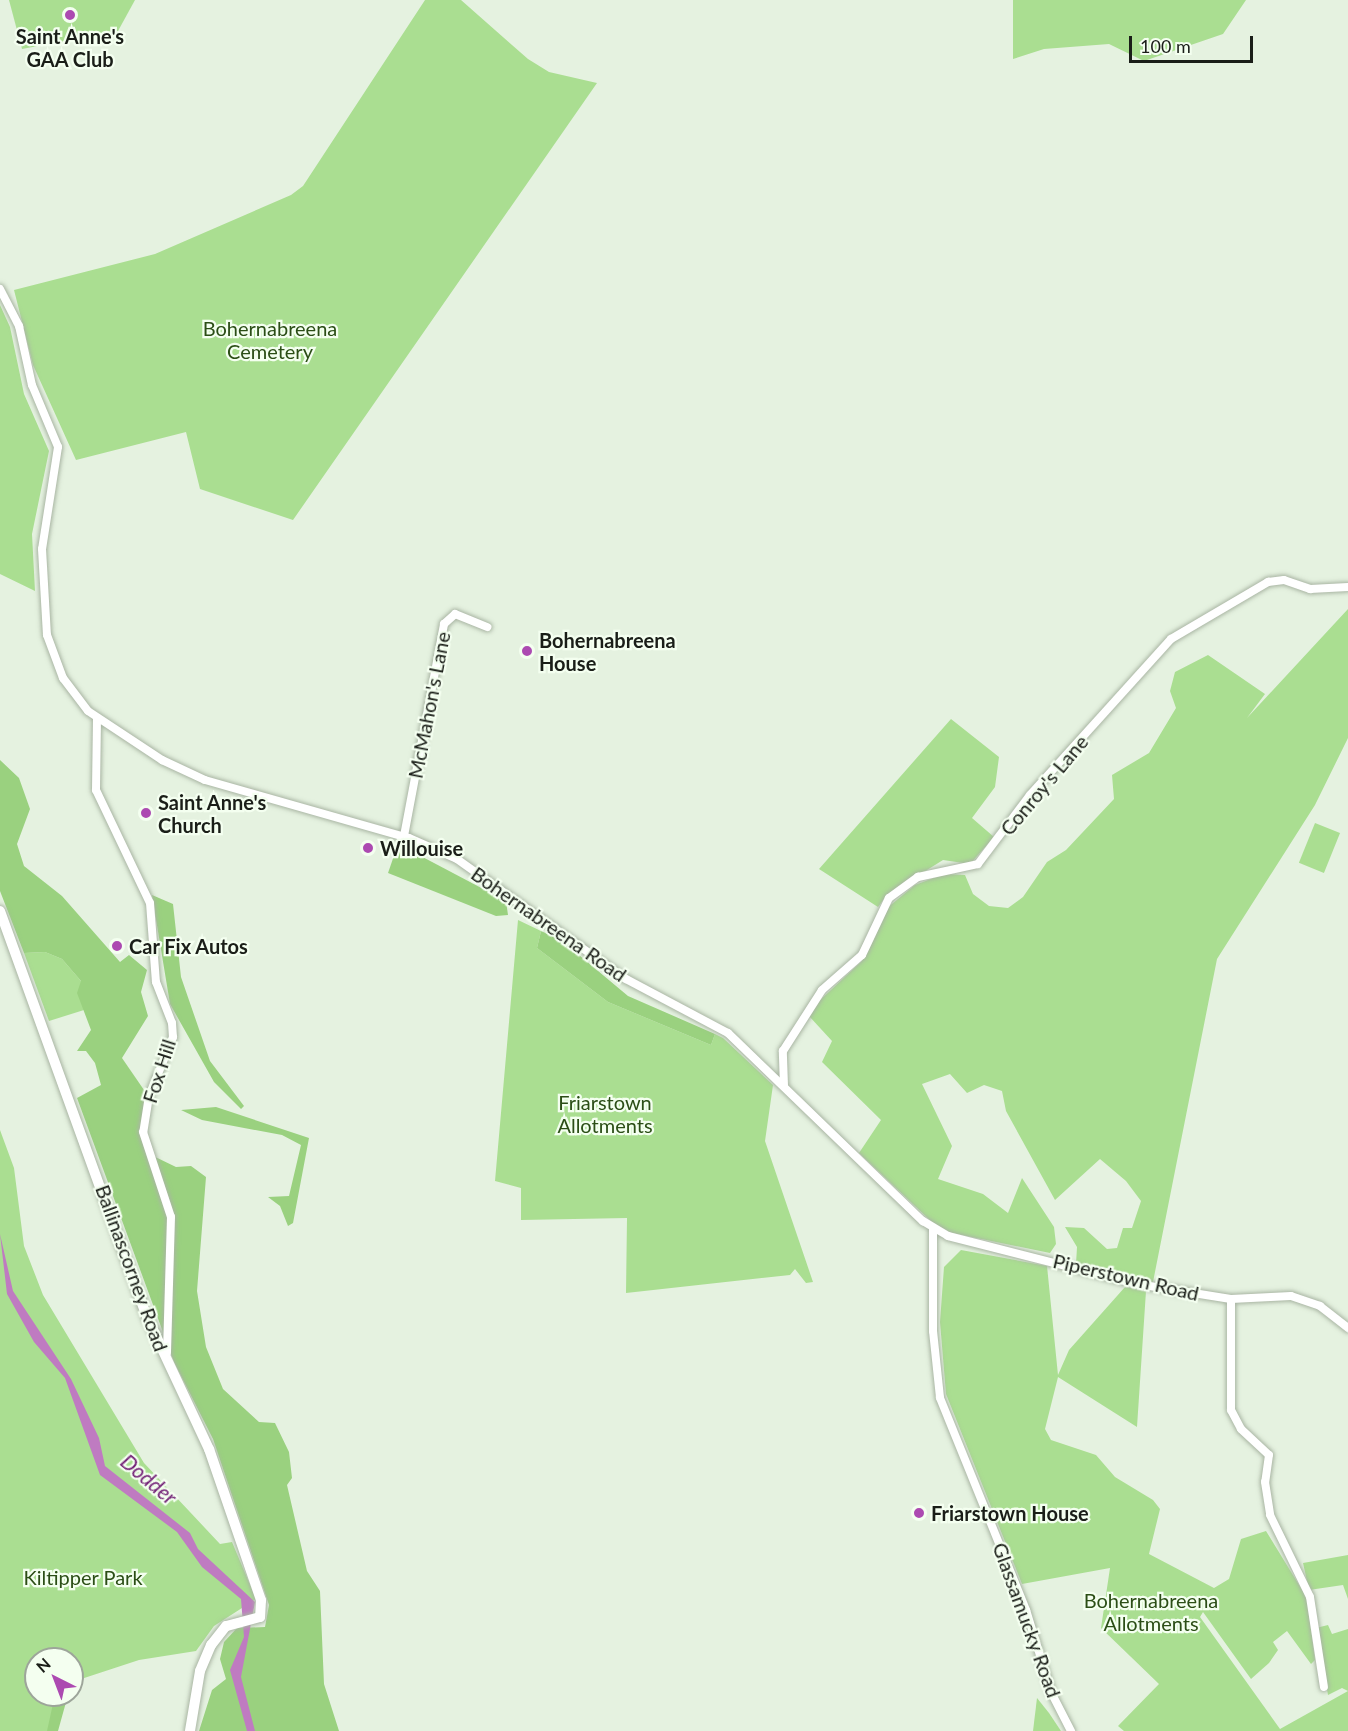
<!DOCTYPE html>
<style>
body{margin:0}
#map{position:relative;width:1348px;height:1731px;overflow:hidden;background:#e5f2e0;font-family:Lato,sans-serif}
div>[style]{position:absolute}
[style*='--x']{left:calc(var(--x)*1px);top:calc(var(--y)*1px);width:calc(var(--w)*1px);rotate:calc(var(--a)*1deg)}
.green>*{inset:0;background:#aade91;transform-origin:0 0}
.forest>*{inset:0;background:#9ad17f}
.water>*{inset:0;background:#bf7bc1}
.roads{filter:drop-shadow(0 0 2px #a9b5a3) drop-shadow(0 0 2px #a9b5a3)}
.street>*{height:8px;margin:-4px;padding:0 4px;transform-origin:4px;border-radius:4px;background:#fff}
.secondary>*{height:10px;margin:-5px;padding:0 5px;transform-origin:5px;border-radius:5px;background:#fff}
.dots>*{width:16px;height:16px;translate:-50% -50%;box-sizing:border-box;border:3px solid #f4fff0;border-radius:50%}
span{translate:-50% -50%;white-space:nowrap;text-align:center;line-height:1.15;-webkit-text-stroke:4.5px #f4fff0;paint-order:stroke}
.poi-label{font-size:20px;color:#1a1e18;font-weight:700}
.left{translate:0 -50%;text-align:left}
.park-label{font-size:20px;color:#2b4e16}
.street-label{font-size:20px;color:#1a1e18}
.water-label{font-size:21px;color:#722176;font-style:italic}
.north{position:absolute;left:24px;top:1647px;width:60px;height:60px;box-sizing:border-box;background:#f4fff0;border:2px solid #9da59a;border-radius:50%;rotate:318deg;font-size:16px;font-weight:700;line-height:24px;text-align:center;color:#1a1e18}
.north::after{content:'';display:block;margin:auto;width:21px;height:27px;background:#ac4ab1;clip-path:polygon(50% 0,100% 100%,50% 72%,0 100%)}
.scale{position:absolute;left:1129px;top:36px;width:124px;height:27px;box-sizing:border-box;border:3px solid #1a1e18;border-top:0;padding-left:8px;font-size:18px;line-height:21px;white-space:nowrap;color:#1a1e18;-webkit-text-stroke:4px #f4fff0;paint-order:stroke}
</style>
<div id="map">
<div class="green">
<i style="clip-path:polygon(9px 0,135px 0,118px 31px,22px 49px)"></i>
<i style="clip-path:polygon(425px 0,461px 0,528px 59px,549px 72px,597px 83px,293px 520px,200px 489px,186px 432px,76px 460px,33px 365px,14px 290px,155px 254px,291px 195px,303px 186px)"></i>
<i style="clip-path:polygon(1013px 0,1246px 0,1223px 34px,1144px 61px,1109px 44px,1044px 49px,1013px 59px)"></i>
<i style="clip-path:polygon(0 305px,10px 327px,24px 394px,49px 451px,32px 534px,35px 591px,0 574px)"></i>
<i style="clip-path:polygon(1348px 609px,1348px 738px,1315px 805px,1217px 959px,1153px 1282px,1076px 1264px,1077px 1247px,1065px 1227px,1084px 1228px,1107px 1249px,1117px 1248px,1123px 1228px,1132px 1228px,1141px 1201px,1126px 1181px,1100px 1159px,1055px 1200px,1006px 1111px,1002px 1091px,984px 1085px,967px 1093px,950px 1074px,922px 1084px,952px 1146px,938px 1179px,983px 1194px,1008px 1213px,1022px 1178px,1054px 1227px,1056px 1244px,1050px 1253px,952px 1233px,934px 1224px,859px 1153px,881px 1120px,822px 1062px,832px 1041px,809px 1016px,817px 1003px,862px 961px,887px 908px,915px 885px,944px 874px,965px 875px,973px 894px,989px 906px,1008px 908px,1023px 897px,1047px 862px,1066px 850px,1114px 799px,1112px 775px,1149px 753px,1176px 708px,1170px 691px,1175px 672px,1208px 655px,1265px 694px,1247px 718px)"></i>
<i style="clip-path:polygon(951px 719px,999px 757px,995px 787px,972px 818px,994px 837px,970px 864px,943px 860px,887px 895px,878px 907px,819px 869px)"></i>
<i style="left:1315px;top:823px;width:27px;height:43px;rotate:22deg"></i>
<i style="clip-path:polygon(518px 920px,541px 931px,537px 948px,608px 1002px,711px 1045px,715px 1034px,723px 1038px,773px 1085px,765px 1141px,813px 1282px,806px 1283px,795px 1269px,790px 1275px,626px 1293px,627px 1218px,521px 1220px,521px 1188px,495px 1181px)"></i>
<i style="clip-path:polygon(45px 952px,62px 959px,81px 981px,84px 1010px,49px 1021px,24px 953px)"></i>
<i style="clip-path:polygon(0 1130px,14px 1168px,24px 1246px,43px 1295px,144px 1463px,220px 1544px,232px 1542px,256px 1599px,214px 1626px,196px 1651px,139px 1660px,72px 1682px,72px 1659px,36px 1659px,36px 1695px,59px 1695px,57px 1731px,0 1731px)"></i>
<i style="clip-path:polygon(961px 1250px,1047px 1266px,1058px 1375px,1069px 1350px,1125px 1287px,1146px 1291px,1137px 1427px,1058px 1377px,1045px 1429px,1051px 1440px,1096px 1455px,1115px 1477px,1153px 1500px,1160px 1509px,1149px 1554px,1214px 1588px,1229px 1579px,1241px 1539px,1266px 1531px,1307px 1598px,1315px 1660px,1311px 1664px,1287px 1631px,1273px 1642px,1278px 1650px,1269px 1663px,1251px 1679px,1203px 1612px,1200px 1617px,1280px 1729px,1348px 1691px,1342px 1688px,1328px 1695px,1316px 1628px,1328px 1625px,1332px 1634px,1348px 1629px,1348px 1731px,1124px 1731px,1118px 1726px,1159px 1684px,1101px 1628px,1110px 1568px,1022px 1584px,946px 1394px,940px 1322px,944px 1267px)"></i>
<i style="clip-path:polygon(1348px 1555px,1348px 1599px,1343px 1585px,1309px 1590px,1303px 1563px)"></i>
<i style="clip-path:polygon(1037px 1698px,1049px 1713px,1061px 1731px,1033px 1731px)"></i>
</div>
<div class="forest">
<i style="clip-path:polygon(0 760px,19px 778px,30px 809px,17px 844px,24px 866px,62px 896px,120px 962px,129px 955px,147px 970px,141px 992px,148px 1016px,122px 1058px,144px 1090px,147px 1153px,176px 1167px,191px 1166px,206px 1177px,197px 1291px,206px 1347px,223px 1389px,259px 1422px,275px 1423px,289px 1452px,292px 1478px,287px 1485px,307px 1571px,320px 1591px,324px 1684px,339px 1731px,199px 1731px,212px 1690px,226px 1679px,220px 1659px,224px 1642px,237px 1628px,265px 1627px,269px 1605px,213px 1439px,174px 1362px,77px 1098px,101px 1085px,95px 1063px,86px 1051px,77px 1051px,91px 1030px,77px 993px,81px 981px,62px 959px,45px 952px,24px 953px,0 891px)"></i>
<i style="clip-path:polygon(398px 844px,506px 901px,508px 915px,496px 916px,388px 873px)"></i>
<i style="clip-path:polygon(152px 895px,173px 904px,181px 977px,210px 1061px,244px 1106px,241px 1109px,214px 1082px,170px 1004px)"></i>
<i style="clip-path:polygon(541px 931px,561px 940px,628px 996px,715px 1034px,711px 1045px,608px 1002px,537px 948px)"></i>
<i style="clip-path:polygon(216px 1107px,309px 1138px,293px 1223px,288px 1226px,280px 1206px,268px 1197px,289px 1196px,301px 1145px,282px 1135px,202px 1120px,181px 1110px)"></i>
<i style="clip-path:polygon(48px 1695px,68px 1695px,58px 1731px,47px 1731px,54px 1699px)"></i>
</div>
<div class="water">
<i style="clip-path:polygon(0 1234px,13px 1291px,71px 1379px,99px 1438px,105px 1466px,190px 1533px,198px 1549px,255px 1602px,241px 1677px,255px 1731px,247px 1731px,230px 1670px,244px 1637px,241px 1599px,202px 1567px,177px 1532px,100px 1475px,65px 1378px,34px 1342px,7px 1294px)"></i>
</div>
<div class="roads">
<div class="street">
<i style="--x:0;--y:289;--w:42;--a:62.8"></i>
<i style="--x:19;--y:326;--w:60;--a:77.6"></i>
<i style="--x:32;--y:385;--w:67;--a:67.2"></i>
<i style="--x:58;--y:447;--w:103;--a:98.9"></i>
<i style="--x:42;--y:549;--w:86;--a:86.7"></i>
<i style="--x:47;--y:635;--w:46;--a:69.6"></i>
<i style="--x:63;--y:678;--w:41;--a:52.9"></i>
<i style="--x:88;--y:711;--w:89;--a:33.5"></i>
<i style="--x:162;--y:760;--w:47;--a:24.9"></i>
<i style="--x:205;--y:780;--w:212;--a:15.9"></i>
<i style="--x:409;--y:838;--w:52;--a:23.6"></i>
<i style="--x:457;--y:859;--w:207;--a:35.4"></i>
<i style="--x:626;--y:979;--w:115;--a:27.9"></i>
<i style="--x:728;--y:1033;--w:271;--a:44"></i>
<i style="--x:923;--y:1221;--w:29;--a:31"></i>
<i style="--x:948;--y:1236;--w:195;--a:14.3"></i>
<i style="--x:1137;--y:1284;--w:95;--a:9.1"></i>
<i style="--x:1231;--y:1299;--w:60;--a:-2.9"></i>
<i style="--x:1291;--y:1296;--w:31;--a:19"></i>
<i style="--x:1320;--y:1306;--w:36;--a:38"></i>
<i style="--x:97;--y:718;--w:72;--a:90.8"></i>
<i style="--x:96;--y:790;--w:125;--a:64.5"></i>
<i style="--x:150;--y:903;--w:79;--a:85.7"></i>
<i style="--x:156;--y:982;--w:44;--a:68.7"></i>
<i style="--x:172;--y:1023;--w:14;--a:86"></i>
<i style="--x:173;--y:1037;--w:64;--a:112.1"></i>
<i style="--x:149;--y:1096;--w:36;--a:99"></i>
<i style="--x:143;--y:1132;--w:89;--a:71.8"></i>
<i style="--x:171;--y:1217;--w:136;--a:91.7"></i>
<i style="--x:404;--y:836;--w:216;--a:-79.3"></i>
<i style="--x:444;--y:624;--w:15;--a:-42"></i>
<i style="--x:455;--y:614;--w:35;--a:22"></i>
<i style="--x:784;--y:1086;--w:35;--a:-92"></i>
<i style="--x:783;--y:1051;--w:72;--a:-57.4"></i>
<i style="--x:822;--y:990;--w:53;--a:-41.2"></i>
<i style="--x:862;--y:955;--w:63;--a:-64.7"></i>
<i style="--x:889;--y:898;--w:36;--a:-36"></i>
<i style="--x:918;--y:877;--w:61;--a:-12.2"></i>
<i style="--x:978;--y:864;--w:86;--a:-53"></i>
<i style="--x:1030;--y:795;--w:210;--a:-47.9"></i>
<i style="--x:1171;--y:639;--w:113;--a:-30.4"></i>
<i style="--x:1268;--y:582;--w:16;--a:-7"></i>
<i style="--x:1284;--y:580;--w:28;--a:19"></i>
<i style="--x:1310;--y:589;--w:38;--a:-3"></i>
<i style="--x:933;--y:1229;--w:102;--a:90"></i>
<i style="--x:933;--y:1331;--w:67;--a:84"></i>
<i style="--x:940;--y:1398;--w:229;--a:67.9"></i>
<i style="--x:1026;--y:1610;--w:88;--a:72.8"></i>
<i style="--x:1052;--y:1694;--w:42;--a:62.8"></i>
<i style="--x:1231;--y:1299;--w:111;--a:90"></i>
<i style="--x:1231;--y:1410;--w:21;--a:62"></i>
<i style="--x:1241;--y:1429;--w:38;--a:43"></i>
<i style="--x:1269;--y:1455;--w:27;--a:98"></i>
<i style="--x:1265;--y:1482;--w:33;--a:81"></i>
<i style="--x:1270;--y:1515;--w:91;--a:64"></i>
<i style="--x:1310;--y:1597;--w:91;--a:81.2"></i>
</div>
<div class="secondary">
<i style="--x:0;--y:911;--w:434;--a:70.1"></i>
<i style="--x:148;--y:1319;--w:144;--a:64.9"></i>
<i style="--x:209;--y:1449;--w:160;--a:71"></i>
<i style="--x:261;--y:1600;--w:17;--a:93"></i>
<i style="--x:260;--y:1617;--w:35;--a:165"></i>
<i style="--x:226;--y:1626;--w:24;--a:128"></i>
<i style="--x:211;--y:1645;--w:28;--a:113"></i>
<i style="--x:200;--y:1671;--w:61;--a:99.5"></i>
</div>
</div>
<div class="dots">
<i style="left:70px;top:15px;background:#ac4ab1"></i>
<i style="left:527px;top:651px;background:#ac4ab1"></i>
<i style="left:146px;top:813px;background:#ac4ab1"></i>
<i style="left:368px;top:848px;background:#ac4ab1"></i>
<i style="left:117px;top:946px;background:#ac4ab1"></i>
<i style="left:919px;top:1513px;background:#ac4ab1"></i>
</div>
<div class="poi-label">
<span style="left:70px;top:48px">Saint Anne's<br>GAA Club</span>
<span class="left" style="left:539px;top:652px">Bohernabreena<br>House</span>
<span class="left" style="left:158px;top:814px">Saint Anne's<br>Church</span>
<span class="left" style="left:380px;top:848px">Willouise</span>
<span class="left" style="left:129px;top:946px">Car Fix Autos</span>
<span class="left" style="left:931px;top:1513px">Friarstown House</span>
</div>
<div class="park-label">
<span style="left:270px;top:340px">Bohernabreena<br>Cemetery</span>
<span style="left:605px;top:1114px">Friarstown<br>Allotments</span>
<span style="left:83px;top:1577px">Kiltipper Park</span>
<span style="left:1151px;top:1612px">Bohernabreena<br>Allotments</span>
</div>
<div class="street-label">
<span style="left:429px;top:705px;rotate:-79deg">McMahon's Lane</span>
<span style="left:1044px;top:785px;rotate:-50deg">Conroy's Lane</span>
<span style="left:549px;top:924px;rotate:35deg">Bohernabreena Road</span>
<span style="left:159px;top:1071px;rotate:-72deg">Fox Hill</span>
<span style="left:132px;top:1268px;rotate:70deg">Ballinascorney Road</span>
<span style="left:1126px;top:1277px;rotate:13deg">Piperstown Road</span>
<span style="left:1027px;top:1620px;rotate:70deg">Glassamucky Road</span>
</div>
<div class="water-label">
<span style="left:149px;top:1479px;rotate:40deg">Dodder</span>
</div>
<div class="north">N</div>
<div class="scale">100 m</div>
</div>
